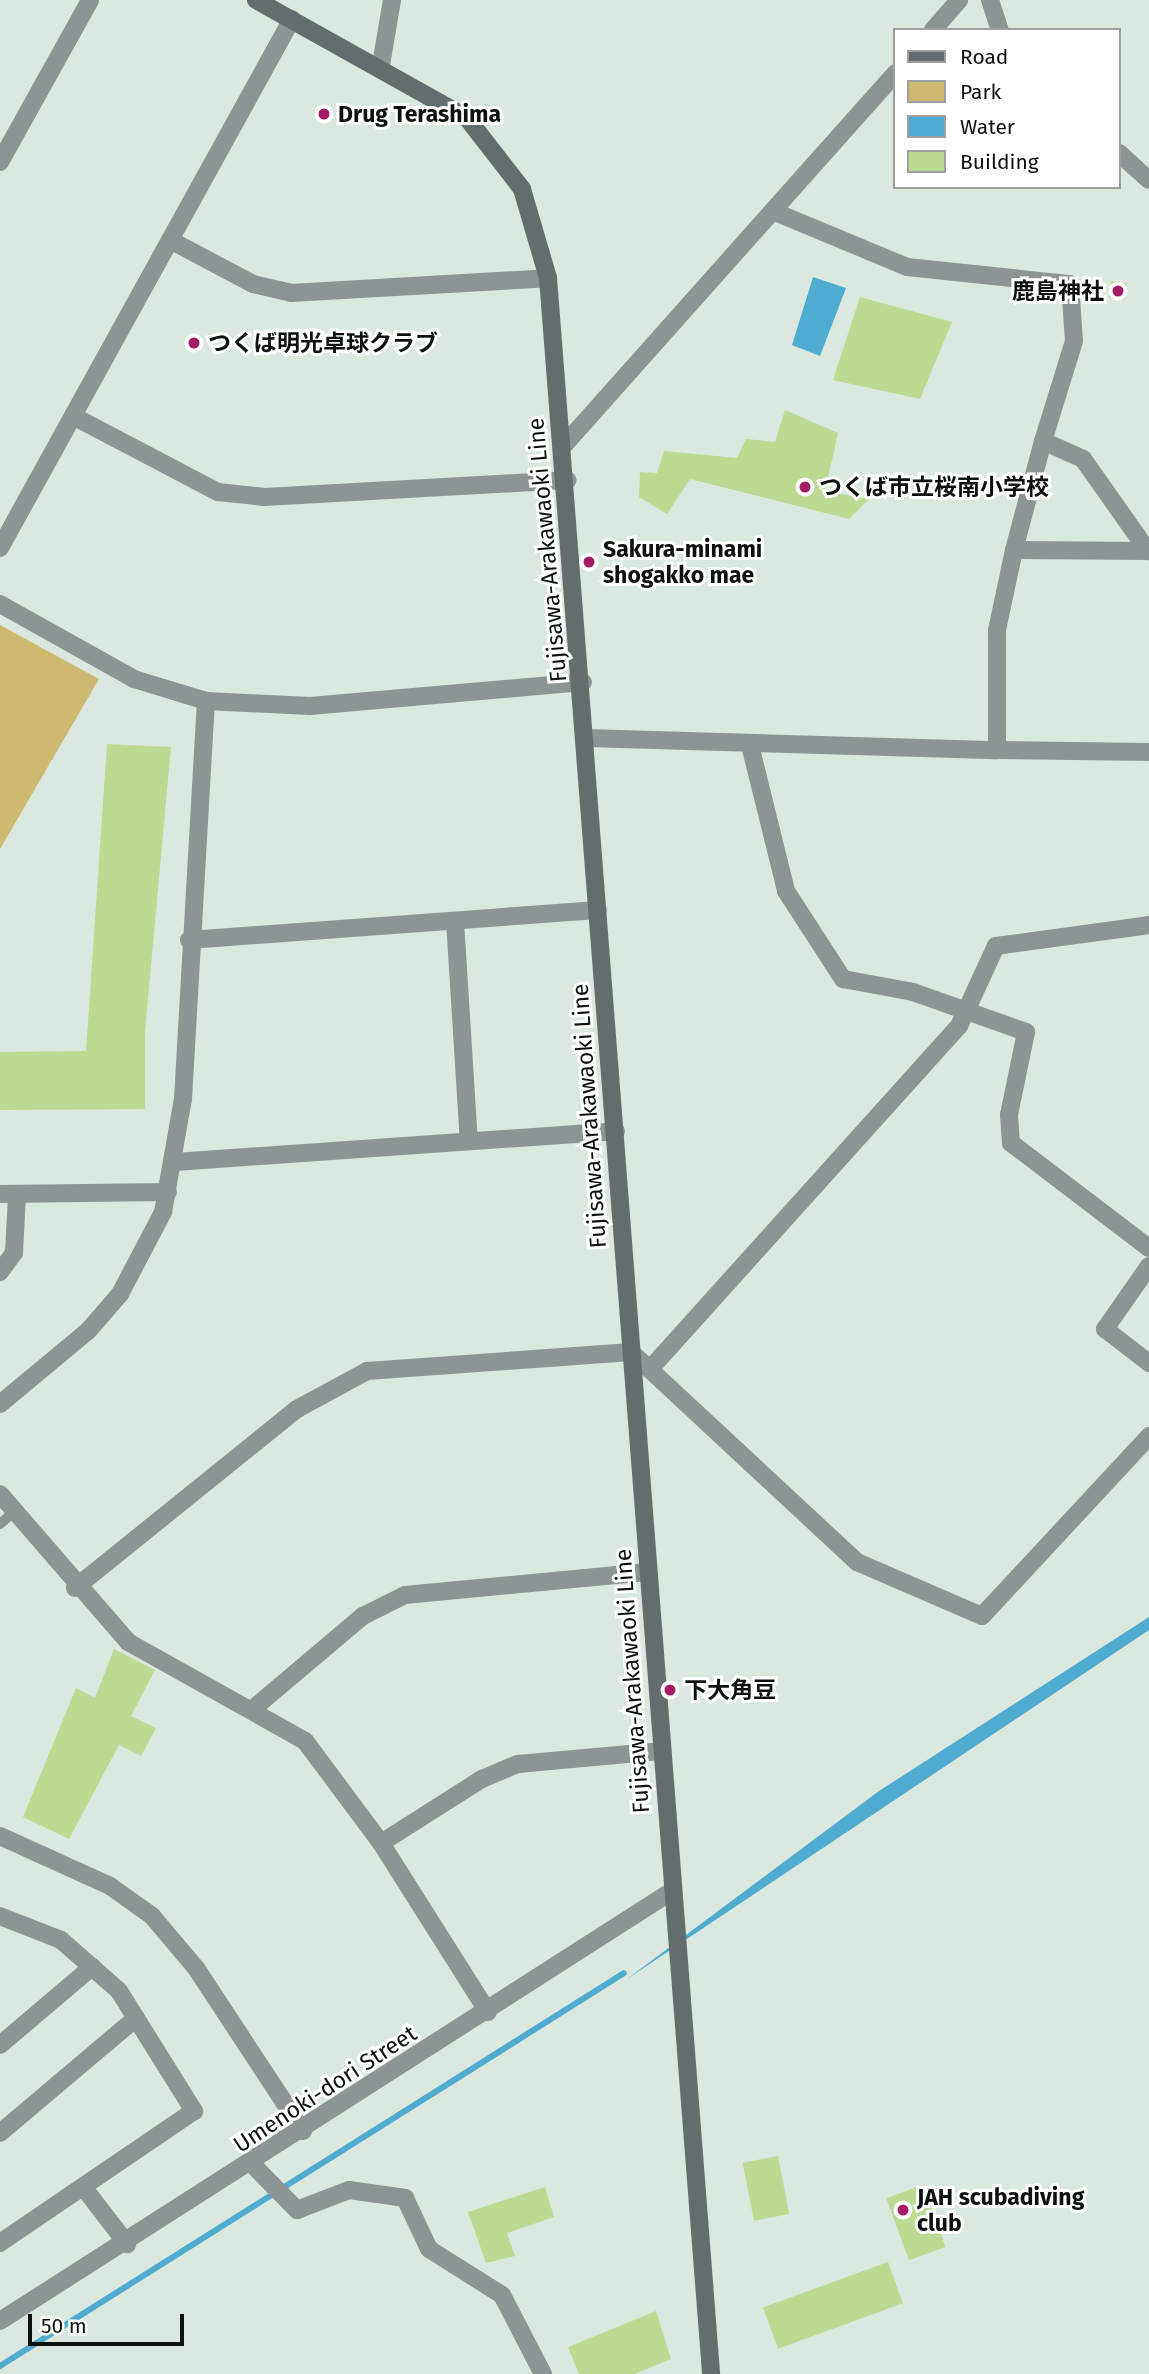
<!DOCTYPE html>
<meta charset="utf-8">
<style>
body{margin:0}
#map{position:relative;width:1149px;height:2374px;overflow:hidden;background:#dbe8e0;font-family:"Fira Sans","Noto Sans JP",sans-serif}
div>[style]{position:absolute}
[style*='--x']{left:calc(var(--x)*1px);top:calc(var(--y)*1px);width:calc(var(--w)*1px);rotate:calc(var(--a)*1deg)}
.green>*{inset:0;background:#cdb970}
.water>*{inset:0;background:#50abd0}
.stream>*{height:6px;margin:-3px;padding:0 3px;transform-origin:3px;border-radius:3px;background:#50abd0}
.building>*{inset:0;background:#bbdb92;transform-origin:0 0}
.service>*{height:10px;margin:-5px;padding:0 5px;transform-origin:5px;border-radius:5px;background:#8d9494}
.minor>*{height:18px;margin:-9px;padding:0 9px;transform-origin:9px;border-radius:9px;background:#8d9494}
.tertiary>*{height:18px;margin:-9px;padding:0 9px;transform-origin:9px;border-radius:9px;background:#8d9494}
.secondary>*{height:18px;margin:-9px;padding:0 9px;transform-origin:9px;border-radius:9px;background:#646d6d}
.dots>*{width:19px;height:19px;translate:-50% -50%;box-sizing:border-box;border:4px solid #fff;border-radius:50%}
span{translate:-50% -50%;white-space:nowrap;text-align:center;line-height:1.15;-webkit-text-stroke:6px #fff;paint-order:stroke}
.poi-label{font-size:23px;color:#0c110e;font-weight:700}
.left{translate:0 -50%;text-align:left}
.right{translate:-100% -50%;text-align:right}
.street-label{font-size:23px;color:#0c110e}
.legend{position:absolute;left:893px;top:28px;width:228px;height:161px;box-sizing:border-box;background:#fff;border:2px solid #9ea09f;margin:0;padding:9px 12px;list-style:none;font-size:21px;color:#0c110e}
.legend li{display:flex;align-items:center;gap:14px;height:35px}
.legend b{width:35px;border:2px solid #9ea09f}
.scale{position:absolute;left:28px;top:2314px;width:156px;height:32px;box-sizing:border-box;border:4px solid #0c110e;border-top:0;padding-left:9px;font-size:21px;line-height:24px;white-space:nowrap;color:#0c110e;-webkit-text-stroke:5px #fff;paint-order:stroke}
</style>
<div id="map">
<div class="green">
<i style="clip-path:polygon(0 625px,99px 679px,0 849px)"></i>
</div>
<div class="water">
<i style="clip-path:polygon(813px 277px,846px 288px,820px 356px,792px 345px)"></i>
<i style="clip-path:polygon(1149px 1617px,1149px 1630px,627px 1979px,879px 1791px)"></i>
</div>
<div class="stream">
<i style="--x:0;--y:2366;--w:737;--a:-32.2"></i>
</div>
<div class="building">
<i style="left:1111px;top:281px;width:16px;height:17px;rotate:7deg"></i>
<i style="clip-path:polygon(860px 297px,952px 322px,920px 399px,833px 380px)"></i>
<i style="clip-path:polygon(785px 410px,838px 433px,825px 491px,869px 499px,849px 519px,690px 479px,667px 514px,639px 497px,640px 472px,657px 473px,664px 451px,737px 458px,746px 439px,775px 442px)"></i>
<i style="clip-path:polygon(107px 744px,171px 747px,145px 1032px,145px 1109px,0 1110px,0 1052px,86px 1051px)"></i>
<i style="clip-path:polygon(114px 1649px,155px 1670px,131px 1716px,156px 1728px,141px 1756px,119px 1745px,69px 1839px,23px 1817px,76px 1688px,95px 1698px)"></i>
<i style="left:778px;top:2156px;width:59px;height:36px;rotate:79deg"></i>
<i style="left:923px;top:2185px;width:66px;height:39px;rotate:70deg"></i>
<i style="clip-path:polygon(545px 2187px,554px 2217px,507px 2233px,515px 2256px,486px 2263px,468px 2212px)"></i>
<i style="left:888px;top:2262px;width:44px;height:133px;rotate:70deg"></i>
<i style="clip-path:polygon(656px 2311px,671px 2359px,635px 2374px,579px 2374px,568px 2347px)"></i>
</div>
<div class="service">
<i style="--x:0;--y:1524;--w:18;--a:-41"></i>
</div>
<div class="minor">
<i style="--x:990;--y:0;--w:32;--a:72"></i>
<i style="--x:933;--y:30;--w:40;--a:-49"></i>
<i style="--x:381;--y:65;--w:66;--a:-80.4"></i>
<i style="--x:1119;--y:153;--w:40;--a:42"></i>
<i style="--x:775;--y:212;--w:143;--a:22.6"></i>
<i style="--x:907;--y:267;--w:164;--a:6"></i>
<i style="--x:1070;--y:284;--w:57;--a:86"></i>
<i style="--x:1074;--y:341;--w:105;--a:107.2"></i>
<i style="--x:1043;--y:441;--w:44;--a:24.2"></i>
<i style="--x:1083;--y:459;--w:113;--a:54.8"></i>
<i style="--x:170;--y:240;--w:94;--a:27.9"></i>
<i style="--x:253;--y:284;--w:39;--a:13"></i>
<i style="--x:291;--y:293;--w:257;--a:-3.3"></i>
<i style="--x:73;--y:416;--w:164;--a:27.7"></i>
<i style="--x:218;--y:492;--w:47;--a:6.1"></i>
<i style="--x:265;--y:497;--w:303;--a:-3.2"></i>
<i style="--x:565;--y:444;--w:497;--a:-48.3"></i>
<i style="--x:0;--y:548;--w:604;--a:-61.1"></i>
<i style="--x:1014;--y:550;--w:113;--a:-75.1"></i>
<i style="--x:586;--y:738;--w:411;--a:1.7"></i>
<i style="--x:997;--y:750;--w:120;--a:-90"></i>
<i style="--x:997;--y:630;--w:82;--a:-78"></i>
<i style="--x:1014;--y:550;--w:135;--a:0.4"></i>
<i style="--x:750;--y:745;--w:150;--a:76.1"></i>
<i style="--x:786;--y:891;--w:105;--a:57.1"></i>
<i style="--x:843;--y:979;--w:71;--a:10.5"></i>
<i style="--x:913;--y:992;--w:120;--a:19.5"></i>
<i style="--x:1026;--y:1032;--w:85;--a:101.6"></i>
<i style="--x:1009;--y:1115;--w:28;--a:86"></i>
<i style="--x:1011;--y:1143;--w:173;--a:37.3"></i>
<i style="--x:997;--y:750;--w:152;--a:0.8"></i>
<i style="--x:455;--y:921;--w:220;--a:86.4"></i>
<i style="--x:189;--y:940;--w:410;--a:-4.2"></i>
<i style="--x:175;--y:1162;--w:442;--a:-4"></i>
<i style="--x:0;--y:1194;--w:168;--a:-0.7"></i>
<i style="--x:1149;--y:1266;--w:77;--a:124.9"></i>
<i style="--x:1105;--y:1329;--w:56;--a:37.7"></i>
<i style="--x:0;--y:1272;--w:24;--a:-54"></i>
<i style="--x:14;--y:1253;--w:57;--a:-87"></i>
<i style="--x:650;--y:1369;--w:462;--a:-48"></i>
<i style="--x:959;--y:1026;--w:88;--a:-65.2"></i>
<i style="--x:996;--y:946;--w:154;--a:-7.8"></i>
<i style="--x:0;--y:1494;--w:196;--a:49.1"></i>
<i style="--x:128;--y:1642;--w:203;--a:29.2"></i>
<i style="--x:305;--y:1741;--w:127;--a:53.3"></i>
<i style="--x:381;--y:1843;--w:200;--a:57.7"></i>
<i style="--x:75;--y:1588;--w:285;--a:-38.9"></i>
<i style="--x:297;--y:1409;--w:80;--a:-28.5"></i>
<i style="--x:367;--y:1371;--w:265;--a:-4.1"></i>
<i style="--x:631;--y:1352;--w:309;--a:42.9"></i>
<i style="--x:857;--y:1562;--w:136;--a:23.4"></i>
<i style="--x:982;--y:1616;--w:246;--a:-47.1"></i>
<i style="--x:254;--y:1708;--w:143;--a:-40.2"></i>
<i style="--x:363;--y:1616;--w:47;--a:-26.6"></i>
<i style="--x:405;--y:1595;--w:244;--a:-5.4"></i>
<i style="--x:381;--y:1843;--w:120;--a:-32.4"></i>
<i style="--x:482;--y:1779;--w:39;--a:-23"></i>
<i style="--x:518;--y:1764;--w:145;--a:-5.2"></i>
<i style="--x:0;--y:1916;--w:66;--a:21.5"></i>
<i style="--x:61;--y:1940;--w:77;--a:41.3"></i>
<i style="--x:119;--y:1991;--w:142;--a:58"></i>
<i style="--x:194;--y:2111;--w:235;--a:145.8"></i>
<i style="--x:0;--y:2045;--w:121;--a:-40.3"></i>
<i style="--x:0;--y:2133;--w:178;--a:-40.2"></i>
<i style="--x:253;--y:2165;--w:63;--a:45.6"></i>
<i style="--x:297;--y:2210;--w:56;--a:-21"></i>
<i style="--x:349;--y:2190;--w:57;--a:8.1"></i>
<i style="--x:405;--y:2198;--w:56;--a:64.8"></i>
<i style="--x:429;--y:2249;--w:86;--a:32.2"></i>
<i style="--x:502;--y:2295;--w:89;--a:62.6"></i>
<i style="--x:84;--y:2188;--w:71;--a:52.5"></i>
</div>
<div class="tertiary">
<i style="--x:0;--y:162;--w:185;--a:-60.9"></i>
<i style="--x:0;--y:604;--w:154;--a:29.2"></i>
<i style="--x:134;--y:679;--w:75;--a:17"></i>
<i style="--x:206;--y:701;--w:104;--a:2.8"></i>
<i style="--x:310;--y:706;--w:274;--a:-5"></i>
<i style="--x:0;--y:1404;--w:114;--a:-39.7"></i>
<i style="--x:88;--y:1331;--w:49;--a:-49.1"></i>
<i style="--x:120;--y:1294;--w:93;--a:-62.3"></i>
<i style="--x:163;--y:1212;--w:115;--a:-80"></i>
<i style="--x:183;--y:1099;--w:399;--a:-86.7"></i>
<i style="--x:0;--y:1836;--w:121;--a:24.4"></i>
<i style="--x:110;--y:1886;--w:52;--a:35.5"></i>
<i style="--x:152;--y:1916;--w:68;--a:49.8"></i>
<i style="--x:196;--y:1968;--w:195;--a:56.7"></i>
<i style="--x:0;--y:2321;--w:798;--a:-32.61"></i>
</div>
<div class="secondary">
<i style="--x:256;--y:0;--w:242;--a:29.2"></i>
<i style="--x:467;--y:118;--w:90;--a:52.2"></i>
<i style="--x:522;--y:189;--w:93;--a:73.7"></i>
<i style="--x:548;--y:278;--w:2102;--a:85.55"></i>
</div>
<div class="dots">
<i style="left:324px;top:114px;background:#a51c65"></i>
<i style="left:1118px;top:291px;background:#a51c65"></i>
<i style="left:194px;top:343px;background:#a51c65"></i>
<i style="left:805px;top:487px;background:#a51c65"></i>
<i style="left:589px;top:562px;background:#a51c65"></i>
<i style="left:670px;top:1690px;background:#a51c65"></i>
<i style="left:903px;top:2210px;background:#a51c65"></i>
</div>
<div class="poi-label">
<span class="left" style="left:338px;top:114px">Drug Terashima</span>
<span class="right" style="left:1104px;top:291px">鹿島神社</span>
<span class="left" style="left:208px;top:343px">つくば明光卓球クラブ</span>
<span class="left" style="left:819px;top:487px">つくば市立桜南小学校</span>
<span class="left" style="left:603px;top:562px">Sakura-minami<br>shogakko mae</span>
<span class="left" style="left:684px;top:1690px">下大角豆</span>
<span class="left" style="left:917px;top:2210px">JAH scubadiving<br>club</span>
</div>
<div class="street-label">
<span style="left:547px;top:550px;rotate:-95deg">Fujisawa-Arakawaoki Line</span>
<span style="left:589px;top:1116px;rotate:-94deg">Fujisawa-Arakawaoki Line</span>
<span style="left:632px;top:1681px;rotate:-94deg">Fujisawa-Arakawaoki Line</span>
<span style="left:325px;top:2089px;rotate:-33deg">Umenoki-dori Street</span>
</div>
<ul class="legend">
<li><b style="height:9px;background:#646d6d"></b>Road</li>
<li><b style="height:19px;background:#cdb970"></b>Park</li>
<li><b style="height:19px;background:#50abd0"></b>Water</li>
<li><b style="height:19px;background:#bbdb92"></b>Building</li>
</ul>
<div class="scale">50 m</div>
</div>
